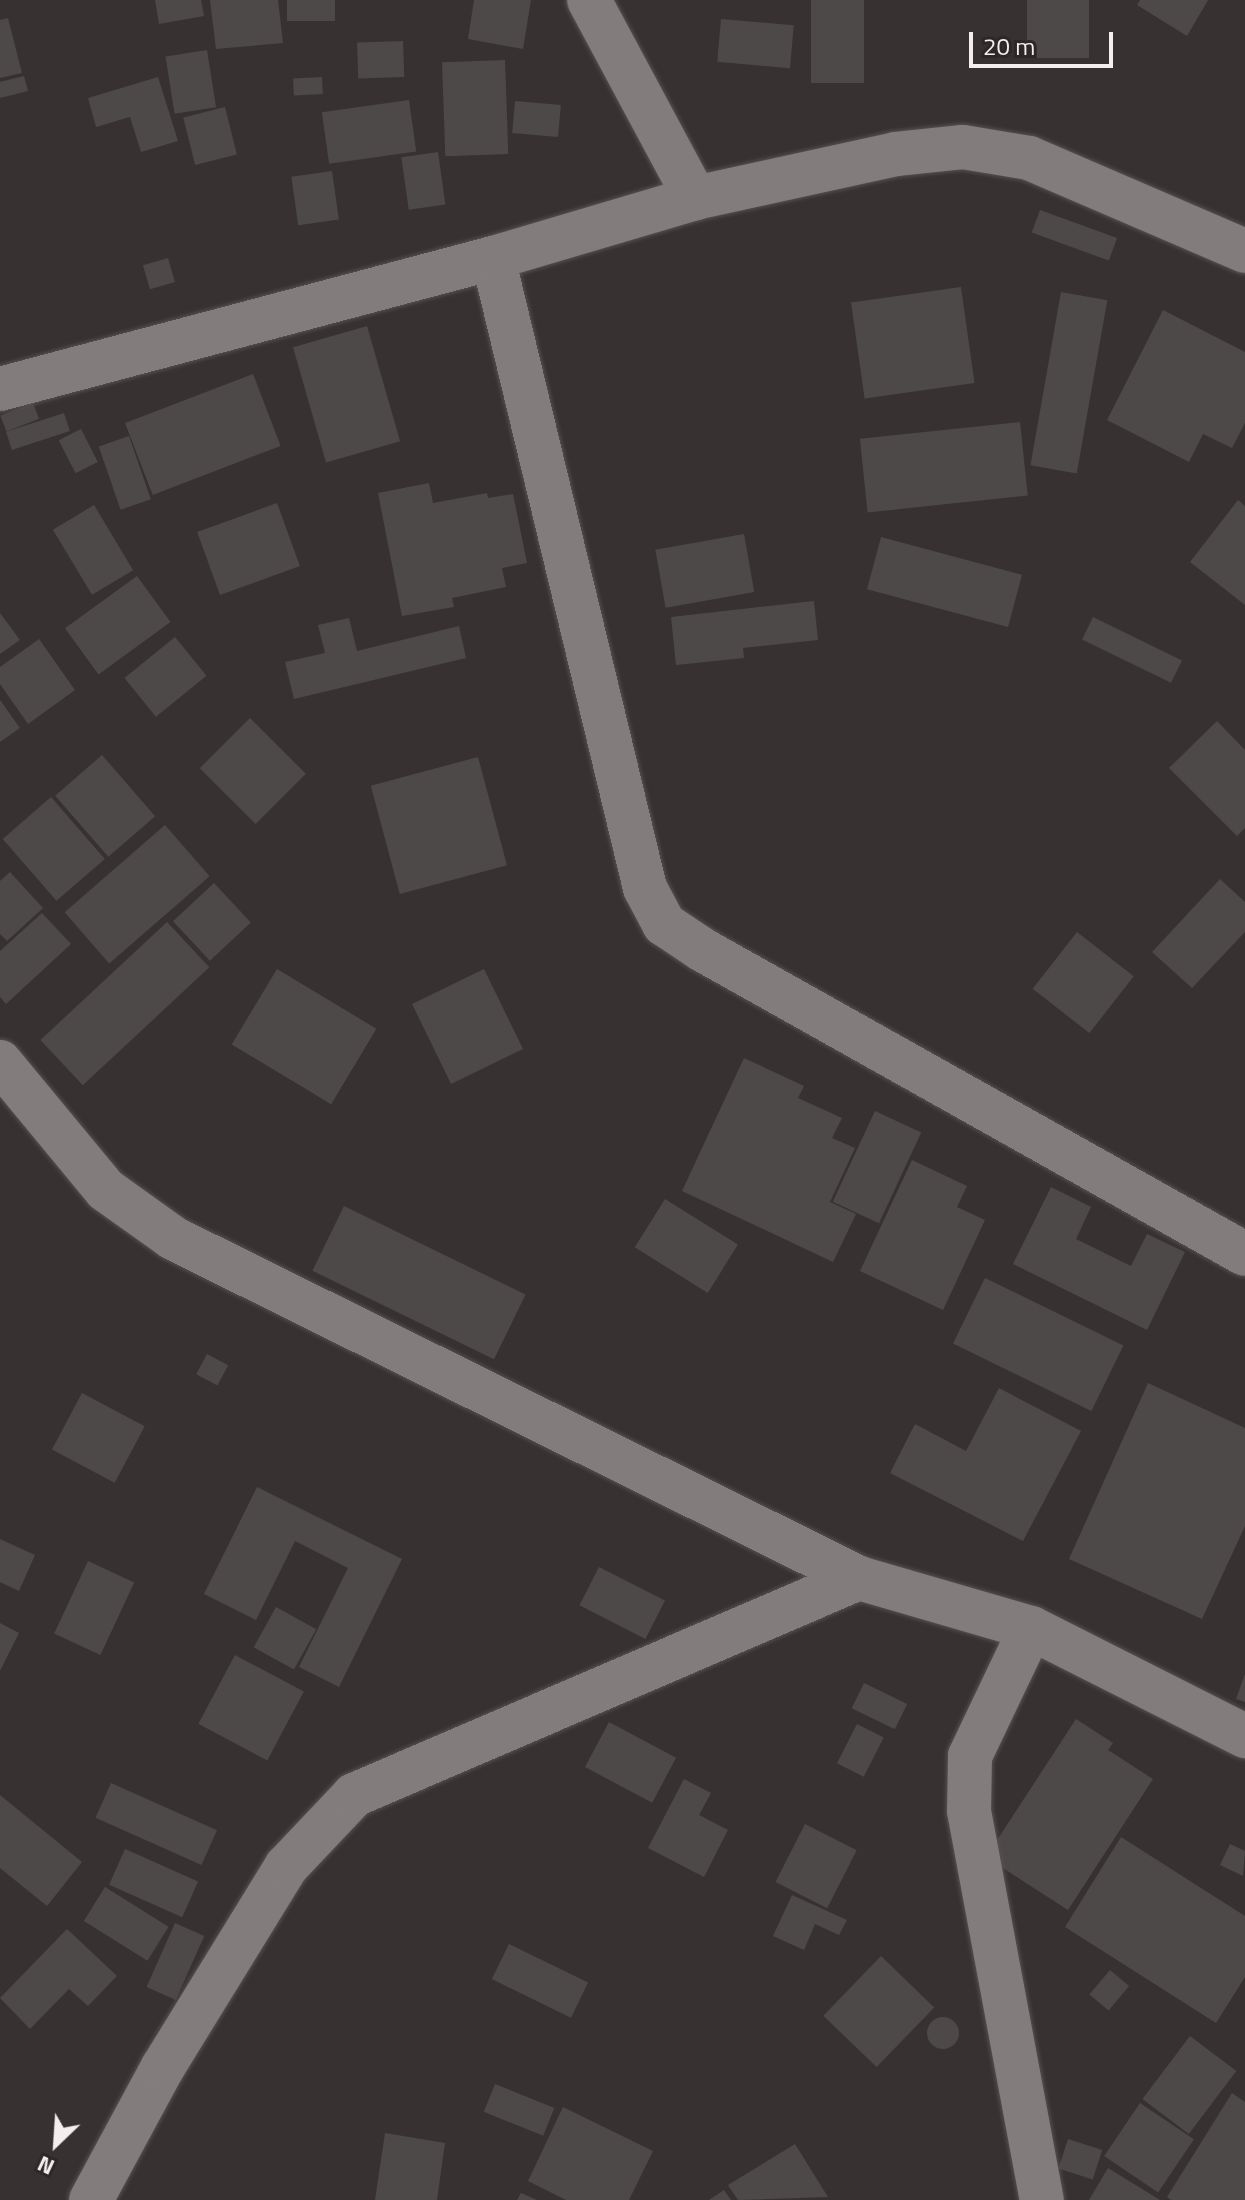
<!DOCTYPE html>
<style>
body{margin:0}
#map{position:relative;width:1245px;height:2200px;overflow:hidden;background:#373231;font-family:"Titillium Web",sans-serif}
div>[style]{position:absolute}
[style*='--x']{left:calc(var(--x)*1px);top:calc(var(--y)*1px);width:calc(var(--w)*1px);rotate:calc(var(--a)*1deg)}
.building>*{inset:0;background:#4e4949;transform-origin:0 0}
.round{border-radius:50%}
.roads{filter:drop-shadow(0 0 2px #555150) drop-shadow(0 0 2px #555150)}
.minor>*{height:44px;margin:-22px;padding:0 22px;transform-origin:22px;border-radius:22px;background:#827d7c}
span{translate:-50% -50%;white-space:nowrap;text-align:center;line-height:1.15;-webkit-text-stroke:6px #2d2827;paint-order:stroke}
.north{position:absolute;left:16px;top:2104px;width:80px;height:80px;-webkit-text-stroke:6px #2d2827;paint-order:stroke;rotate:205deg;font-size:22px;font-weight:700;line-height:32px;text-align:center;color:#f2efee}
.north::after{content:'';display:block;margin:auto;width:28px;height:36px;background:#f2efee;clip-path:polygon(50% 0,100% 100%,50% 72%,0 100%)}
.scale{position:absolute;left:969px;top:32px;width:144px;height:36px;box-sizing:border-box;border:4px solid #f2efee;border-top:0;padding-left:10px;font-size:24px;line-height:28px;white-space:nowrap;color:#f2efee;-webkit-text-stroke:6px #2d2827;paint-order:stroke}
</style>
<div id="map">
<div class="building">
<i style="clip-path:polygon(155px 0,201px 0,204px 16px,159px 24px)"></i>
<i style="clip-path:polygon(210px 0,278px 0,283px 43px,216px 49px)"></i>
<i style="left:287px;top:0;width:48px;height:21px"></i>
<i style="clip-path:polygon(474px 0,531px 0,523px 49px,468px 39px)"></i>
<i style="left:811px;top:0;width:53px;height:83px"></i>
<i style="left:1027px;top:0;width:62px;height:58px"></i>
<i style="clip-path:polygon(1140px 0,1208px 0,1187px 36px,1137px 5px)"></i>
<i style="clip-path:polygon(8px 18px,22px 73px,0 78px,0 20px)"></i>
<i style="left:721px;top:19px;width:73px;height:43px;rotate:5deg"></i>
<i style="left:403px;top:41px;width:36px;height:46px;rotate:88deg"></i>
<i style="left:207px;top:50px;width:58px;height:42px;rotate:81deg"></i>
<i style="left:505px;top:60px;width:94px;height:63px;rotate:88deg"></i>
<i style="clip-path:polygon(24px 76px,28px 91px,0 98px,0 82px)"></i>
<i style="clip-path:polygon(158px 77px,178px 141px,141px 152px,130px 117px,96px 127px,88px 98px)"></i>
<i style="left:322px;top:77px;width:17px;height:29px;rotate:87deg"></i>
<i style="left:409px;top:100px;width:52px;height:88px;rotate:82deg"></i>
<i style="left:515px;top:101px;width:46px;height:32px;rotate:5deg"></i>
<i style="left:225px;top:107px;width:49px;height:43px;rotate:76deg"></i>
<i style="left:438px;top:152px;width:53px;height:37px;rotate:82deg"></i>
<i style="left:332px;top:171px;width:49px;height:41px;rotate:82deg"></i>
<i style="left:1040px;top:210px;width:82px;height:24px;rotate:20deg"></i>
<i style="left:168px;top:258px;width:25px;height:26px;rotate:74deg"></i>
<i style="left:961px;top:287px;width:97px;height:111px;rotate:82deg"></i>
<i style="left:1061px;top:292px;width:47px;height:176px;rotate:10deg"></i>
<i style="clip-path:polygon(1163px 310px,1245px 352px,1245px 423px,1232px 448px,1203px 434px,1189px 462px,1107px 420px)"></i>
<i style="left:367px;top:326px;width:120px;height:77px;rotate:74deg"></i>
<i style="left:253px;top:374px;width:77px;height:137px;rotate:69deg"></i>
<i style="left:33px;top:403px;width:17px;height:35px;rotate:69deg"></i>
<i style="left:64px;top:413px;width:19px;height:61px;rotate:72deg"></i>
<i style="left:1020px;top:422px;width:74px;height:161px;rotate:84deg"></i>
<i style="left:81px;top:429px;width:37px;height:25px;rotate:63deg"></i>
<i style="left:129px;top:436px;width:67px;height:32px;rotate:71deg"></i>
<i style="clip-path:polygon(429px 483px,433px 503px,487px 493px,488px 498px,513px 494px,527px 563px,502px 568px,506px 587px,452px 598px,454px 607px,402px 616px,378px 493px)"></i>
<i style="clip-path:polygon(1238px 500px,1245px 506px,1245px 605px,1190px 562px)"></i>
<i style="left:277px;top:503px;width:67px;height:85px;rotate:70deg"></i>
<i style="left:94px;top:505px;width:76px;height:48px;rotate:59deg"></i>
<i style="left:744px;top:534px;width:59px;height:90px;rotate:80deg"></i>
<i style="left:881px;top:537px;width:146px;height:54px;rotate:15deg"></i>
<i style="left:137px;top:576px;width:57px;height:89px;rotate:54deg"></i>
<i style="clip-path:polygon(814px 601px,818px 640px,743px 648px,744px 658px,676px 665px,671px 617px)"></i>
<i style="clip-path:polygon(0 613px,20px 640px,0 654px)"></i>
<i style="left:1093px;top:617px;width:99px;height:25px;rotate:26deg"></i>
<i style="clip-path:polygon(349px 618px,357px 651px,459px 626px,466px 658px,294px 699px,285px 662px,325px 653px,318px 625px)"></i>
<i style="left:175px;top:637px;width:50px;height:65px;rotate:51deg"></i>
<i style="clip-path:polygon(39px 639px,75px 690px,28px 724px,0 684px,0 667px)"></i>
<i style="clip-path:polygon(0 700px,20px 728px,0 742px)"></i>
<i style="left:250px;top:718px;width:79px;height:71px;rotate:45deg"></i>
<i style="clip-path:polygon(1217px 721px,1245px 750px,1245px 828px,1237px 836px,1169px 768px)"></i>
<i style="left:102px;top:755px;width:81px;height:62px;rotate:49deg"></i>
<i style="left:478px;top:757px;width:112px;height:111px;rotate:75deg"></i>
<i style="left:51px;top:797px;width:82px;height:64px;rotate:49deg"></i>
<i style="left:165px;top:825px;width:68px;height:133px;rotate:49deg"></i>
<i style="clip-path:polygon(10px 872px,43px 908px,7px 941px,0 934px,0 881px)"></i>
<i style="clip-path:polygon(1220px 879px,1245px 902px,1245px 932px,1192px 988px,1152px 952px)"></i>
<i style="left:214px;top:883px;width:54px;height:56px;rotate:47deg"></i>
<i style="clip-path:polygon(42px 913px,71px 944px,6px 1004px,0 997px,0 951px)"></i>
<i style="left:167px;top:922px;width:62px;height:173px;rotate:47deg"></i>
<i style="left:1077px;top:932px;width:72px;height:72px;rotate:38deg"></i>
<i style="left:277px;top:969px;width:116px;height:88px;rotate:31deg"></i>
<i style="left:484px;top:969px;width:89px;height:80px;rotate:64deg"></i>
<i style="clip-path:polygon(744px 1058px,804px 1086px,798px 1098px,842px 1118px,832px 1138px,855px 1148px,830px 1202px,856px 1214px,833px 1262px,682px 1191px)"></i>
<i style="left:875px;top:1111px;width:51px;height:100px;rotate:25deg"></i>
<i style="clip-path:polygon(912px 1160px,967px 1186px,957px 1207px,985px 1220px,943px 1310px,860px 1271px)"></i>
<i style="clip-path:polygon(1051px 1187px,1091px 1207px,1076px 1239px,1131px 1266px,1147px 1234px,1185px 1252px,1147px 1330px,1013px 1264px)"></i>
<i style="left:665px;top:1199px;width:86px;height:57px;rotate:32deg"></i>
<i style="left:344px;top:1206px;width:202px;height:72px;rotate:26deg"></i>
<i style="left:985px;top:1278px;width:154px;height:73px;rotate:26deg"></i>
<i style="left:207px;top:1354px;width:24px;height:23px;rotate:28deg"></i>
<i style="clip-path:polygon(1148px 1383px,1245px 1428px,1245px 1526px,1202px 1619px,1069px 1559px)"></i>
<i style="clip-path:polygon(999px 1388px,1081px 1431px,1023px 1541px,890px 1473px,915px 1424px,966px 1451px)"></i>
<i style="left:82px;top:1393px;width:71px;height:64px;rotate:28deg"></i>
<i style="clip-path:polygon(257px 1487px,402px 1559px,339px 1687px,299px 1667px,348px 1568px,295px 1541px,256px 1620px,204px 1594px)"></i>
<i style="clip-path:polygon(0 1539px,35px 1555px,19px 1591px,0 1582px)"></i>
<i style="left:88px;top:1561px;width:51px;height:80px;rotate:25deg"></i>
<i style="left:599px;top:1567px;width:74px;height:43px;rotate:27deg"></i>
<i style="left:276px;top:1607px;width:46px;height:46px;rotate:29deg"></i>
<i style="clip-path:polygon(0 1623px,19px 1633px,0 1671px)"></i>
<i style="left:235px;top:1655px;width:78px;height:78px;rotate:28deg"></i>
<i style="clip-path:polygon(1245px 1674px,1245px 1702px,1236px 1699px)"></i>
<i style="left:864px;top:1683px;width:48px;height:28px;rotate:26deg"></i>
<i style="clip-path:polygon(1076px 1719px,1113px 1743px,1108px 1750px,1153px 1779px,1068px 1910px,986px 1857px)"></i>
<i style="left:609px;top:1722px;width:76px;height:51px;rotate:28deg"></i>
<i style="left:857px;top:1724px;width:30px;height:44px;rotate:27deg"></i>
<i style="clip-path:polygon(684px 1779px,711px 1793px,699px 1815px,728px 1830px,704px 1877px,648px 1848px)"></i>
<i style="left:111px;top:1783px;width:116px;height:38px;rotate:24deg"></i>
<i style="clip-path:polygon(0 1795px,82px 1862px,47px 1906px,0 1868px)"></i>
<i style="left:805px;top:1824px;width:58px;height:65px;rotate:27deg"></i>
<i style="clip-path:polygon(1121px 1837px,1245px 1916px,1245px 1977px,1216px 2023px,1065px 1927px)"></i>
<i style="clip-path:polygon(1230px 1844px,1245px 1851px,1243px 1876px,1220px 1865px)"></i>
<i style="left:125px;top:1849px;width:80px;height:39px;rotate:24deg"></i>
<i style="left:105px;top:1887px;width:75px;height:40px;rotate:32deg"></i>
<i style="clip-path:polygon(792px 1895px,847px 1920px,839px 1935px,815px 1924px,804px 1950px,773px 1936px)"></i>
<i style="left:175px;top:1923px;width:32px;height:70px;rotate:24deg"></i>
<i style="clip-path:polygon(67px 1929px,117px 1976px,88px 2006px,69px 1989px,30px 2029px,0 1998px)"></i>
<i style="left:509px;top:1944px;width:88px;height:39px;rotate:26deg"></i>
<i style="left:881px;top:1956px;width:74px;height:83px;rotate:44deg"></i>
<i style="left:1110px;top:1970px;width:25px;height:32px;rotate:40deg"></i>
<i class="round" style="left:927px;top:2017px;width:32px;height:32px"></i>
<i style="left:1190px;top:2036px;width:58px;height:79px;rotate:37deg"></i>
<i style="left:495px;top:2084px;width:64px;height:30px;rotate:22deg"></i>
<i style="clip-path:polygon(1232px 2093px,1245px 2102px,1245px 2200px,1171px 2200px,1167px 2197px)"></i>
<i style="left:1140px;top:2103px;width:65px;height:64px;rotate:34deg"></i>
<i style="clip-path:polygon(563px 2107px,653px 2151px,629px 2200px,566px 2200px,528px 2181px)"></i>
<i style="clip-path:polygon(385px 2133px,445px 2143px,437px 2200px,375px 2200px)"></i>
<i style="left:1068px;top:2139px;width:36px;height:31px;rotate:18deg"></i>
<i style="clip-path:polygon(795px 2144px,828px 2197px,738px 2200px,728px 2185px)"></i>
<i style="clip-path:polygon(1108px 2168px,1160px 2200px,1089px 2200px)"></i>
<i style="clip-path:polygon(724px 2190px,731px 2200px,709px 2200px)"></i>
<i style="clip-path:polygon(521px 2193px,537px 2200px,517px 2200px)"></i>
</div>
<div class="roads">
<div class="minor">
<i style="--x:589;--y:0;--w:225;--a:61.8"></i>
<i style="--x:493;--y:258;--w:648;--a:76.44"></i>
<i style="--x:645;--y:888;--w:41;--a:62.2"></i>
<i style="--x:664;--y:924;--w:47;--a:33.7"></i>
<i style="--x:703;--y:950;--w:621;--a:29.29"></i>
<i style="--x:0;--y:389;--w:510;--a:-14.88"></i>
<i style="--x:493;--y:258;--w:211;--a:-16.5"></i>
<i style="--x:695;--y:198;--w:206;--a:-12.3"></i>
<i style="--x:896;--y:154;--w:67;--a:-6"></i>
<i style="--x:963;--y:147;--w:67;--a:9.5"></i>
<i style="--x:1029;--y:158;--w:235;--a:23.3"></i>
<i style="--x:0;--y:1062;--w:166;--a:50.4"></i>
<i style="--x:106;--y:1190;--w:82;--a:35.6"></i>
<i style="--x:173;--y:1238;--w:766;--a:26.36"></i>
<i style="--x:859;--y:1578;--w:179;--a:16.2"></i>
<i style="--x:1031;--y:1628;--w:240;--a:26.8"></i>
<i style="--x:1031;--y:1628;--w:142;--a:115.5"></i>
<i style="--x:970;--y:1756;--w:55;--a:91"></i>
<i style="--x:969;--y:1811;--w:396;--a:79.4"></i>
<i style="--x:91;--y:2200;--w:151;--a:-61.6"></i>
<i style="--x:163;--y:2067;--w:235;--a:-58.4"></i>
<i style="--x:286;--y:1867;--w:99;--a:-46.6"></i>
<i style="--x:354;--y:1795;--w:550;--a:-23.25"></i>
</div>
</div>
<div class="north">N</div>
<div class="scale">20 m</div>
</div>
